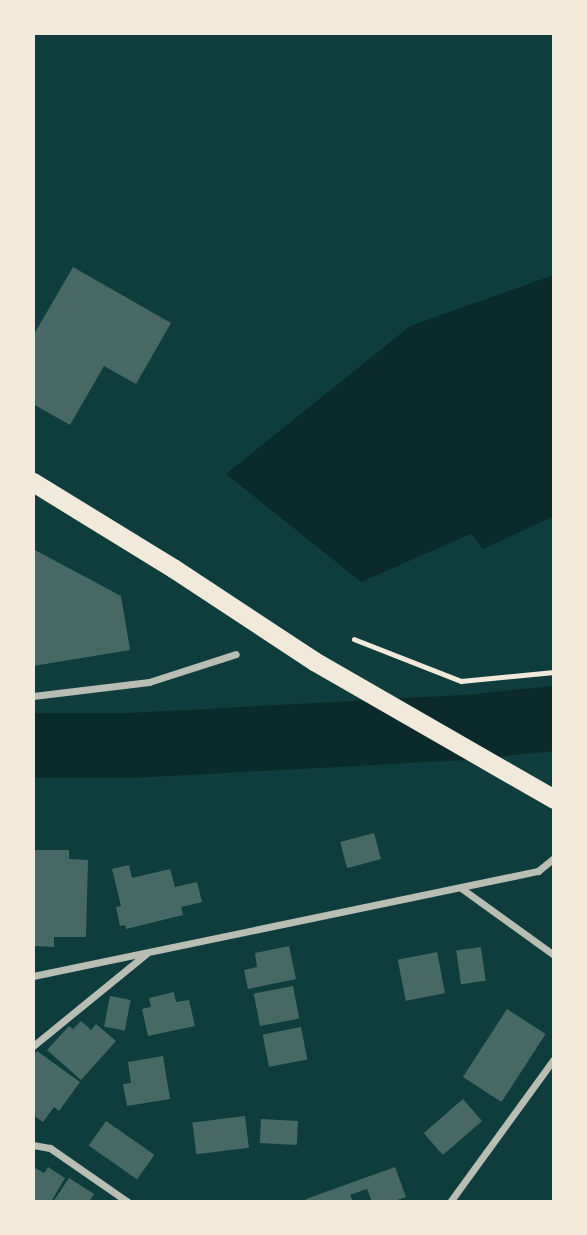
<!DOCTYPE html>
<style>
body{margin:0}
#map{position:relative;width:587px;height:1235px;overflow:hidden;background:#0f3d3e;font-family:Bitter,serif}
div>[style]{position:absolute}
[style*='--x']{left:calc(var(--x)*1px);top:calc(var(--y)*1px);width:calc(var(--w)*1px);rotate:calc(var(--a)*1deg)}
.water>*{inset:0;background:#0a2a2b}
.river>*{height:65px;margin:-32.5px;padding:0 32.5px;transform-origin:32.5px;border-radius:32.5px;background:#0a2a2b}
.building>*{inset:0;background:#486865;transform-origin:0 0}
.path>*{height:4.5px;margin:-2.25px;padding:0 2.25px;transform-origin:2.25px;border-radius:2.25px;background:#f1e9da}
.minor>*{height:7px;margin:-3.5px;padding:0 3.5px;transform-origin:3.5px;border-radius:3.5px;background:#b8beb3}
.trunk>*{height:19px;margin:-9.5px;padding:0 9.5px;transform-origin:9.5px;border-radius:9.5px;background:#f1e9da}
span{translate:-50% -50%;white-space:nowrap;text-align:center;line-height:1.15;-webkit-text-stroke:7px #f1e9da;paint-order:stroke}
.frame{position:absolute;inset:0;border:35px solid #f1e9da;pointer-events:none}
</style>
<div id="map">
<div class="water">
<i style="clip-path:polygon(554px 275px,554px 516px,483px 549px,471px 534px,361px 582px,226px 474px,410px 326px)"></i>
</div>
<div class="river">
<i style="--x:33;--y:745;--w:98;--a:0"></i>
<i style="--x:131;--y:745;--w:334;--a:-3.1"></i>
<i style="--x:465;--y:727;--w:89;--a:-5.8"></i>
</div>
<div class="building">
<i style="clip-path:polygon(73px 267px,171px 323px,136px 384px,104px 366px,70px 425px,33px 404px,33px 336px)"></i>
<i style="clip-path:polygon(33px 549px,121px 596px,130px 650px,33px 666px)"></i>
<i style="left:374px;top:833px;width:27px;height:35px;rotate:75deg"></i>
<i style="clip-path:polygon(33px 850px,69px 850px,69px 859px,88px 860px,86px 937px,54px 937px,54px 947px,33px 946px)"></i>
<i style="clip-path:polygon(129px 865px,132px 878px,170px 869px,175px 887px,197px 882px,202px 902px,181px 907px,183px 915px,126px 929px,125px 925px,120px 926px,116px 907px,121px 906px,112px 869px)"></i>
<i style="clip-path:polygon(289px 946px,296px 979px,248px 989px,244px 970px,257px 967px,255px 953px)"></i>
<i style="left:481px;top:947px;width:34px;height:25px;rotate:82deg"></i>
<i style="left:437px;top:952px;width:42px;height:40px;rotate:79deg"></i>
<i style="left:293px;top:986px;width:33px;height:40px;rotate:79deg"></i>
<i style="clip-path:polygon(174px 992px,176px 1002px,189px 1000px,195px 1026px,148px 1036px,142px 1009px,151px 1007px,149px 998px)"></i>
<i style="left:110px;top:996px;width:21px;height:31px;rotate:11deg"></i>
<i style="left:507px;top:1009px;width:46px;height:81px;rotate:33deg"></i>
<i style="clip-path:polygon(81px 1021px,91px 1030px,96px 1024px,116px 1041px,81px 1080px,47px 1050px,69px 1026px,73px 1029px)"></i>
<i style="left:301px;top:1027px;width:33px;height:39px;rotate:79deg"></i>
<i style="clip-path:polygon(37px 1051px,80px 1082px,59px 1111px,54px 1107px,43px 1122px,33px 1115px,33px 1056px)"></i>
<i style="clip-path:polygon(163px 1056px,170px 1099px,127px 1106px,123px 1084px,131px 1083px,128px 1062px)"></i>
<i style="left:463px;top:1099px;width:29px;height:52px;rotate:49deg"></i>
<i style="left:245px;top:1116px;width:32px;height:53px;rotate:83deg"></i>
<i style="left:261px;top:1119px;width:37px;height:24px;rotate:3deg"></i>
<i style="left:106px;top:1121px;width:59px;height:30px;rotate:35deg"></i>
<i style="clip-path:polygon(33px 1167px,44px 1173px,48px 1167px,65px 1178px,51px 1202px,33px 1202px)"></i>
<i style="clip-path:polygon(395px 1167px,406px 1197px,391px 1202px,372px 1202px,367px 1189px,350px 1195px,353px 1202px,307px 1202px,306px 1199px)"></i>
<i style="clip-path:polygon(69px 1178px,94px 1194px,89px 1202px,53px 1202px)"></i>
</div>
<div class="path">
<i style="--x:354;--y:639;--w:115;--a:21.4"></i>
<i style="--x:461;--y:681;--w:93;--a:-5.5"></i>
</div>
<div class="minor">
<i style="--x:33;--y:696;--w:117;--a:-6.9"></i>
<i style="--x:149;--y:682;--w:91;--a:-17.8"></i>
<i style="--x:461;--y:888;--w:115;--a:35.8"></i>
<i style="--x:33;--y:976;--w:516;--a:-11.75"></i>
<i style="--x:538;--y:871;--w:21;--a:-39"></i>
<i style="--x:33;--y:1046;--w:146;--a:-39.2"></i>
<i style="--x:33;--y:1145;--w:17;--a:10"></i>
<i style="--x:50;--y:1148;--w:95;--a:34.7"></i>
<i style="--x:450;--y:1202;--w:177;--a:-54"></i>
</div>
<div class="trunk">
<i style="--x:33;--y:482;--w:164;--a:31.6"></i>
<i style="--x:173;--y:568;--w:169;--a:33.4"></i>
<i style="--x:314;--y:661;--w:277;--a:29.9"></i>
</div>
<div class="frame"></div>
</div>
